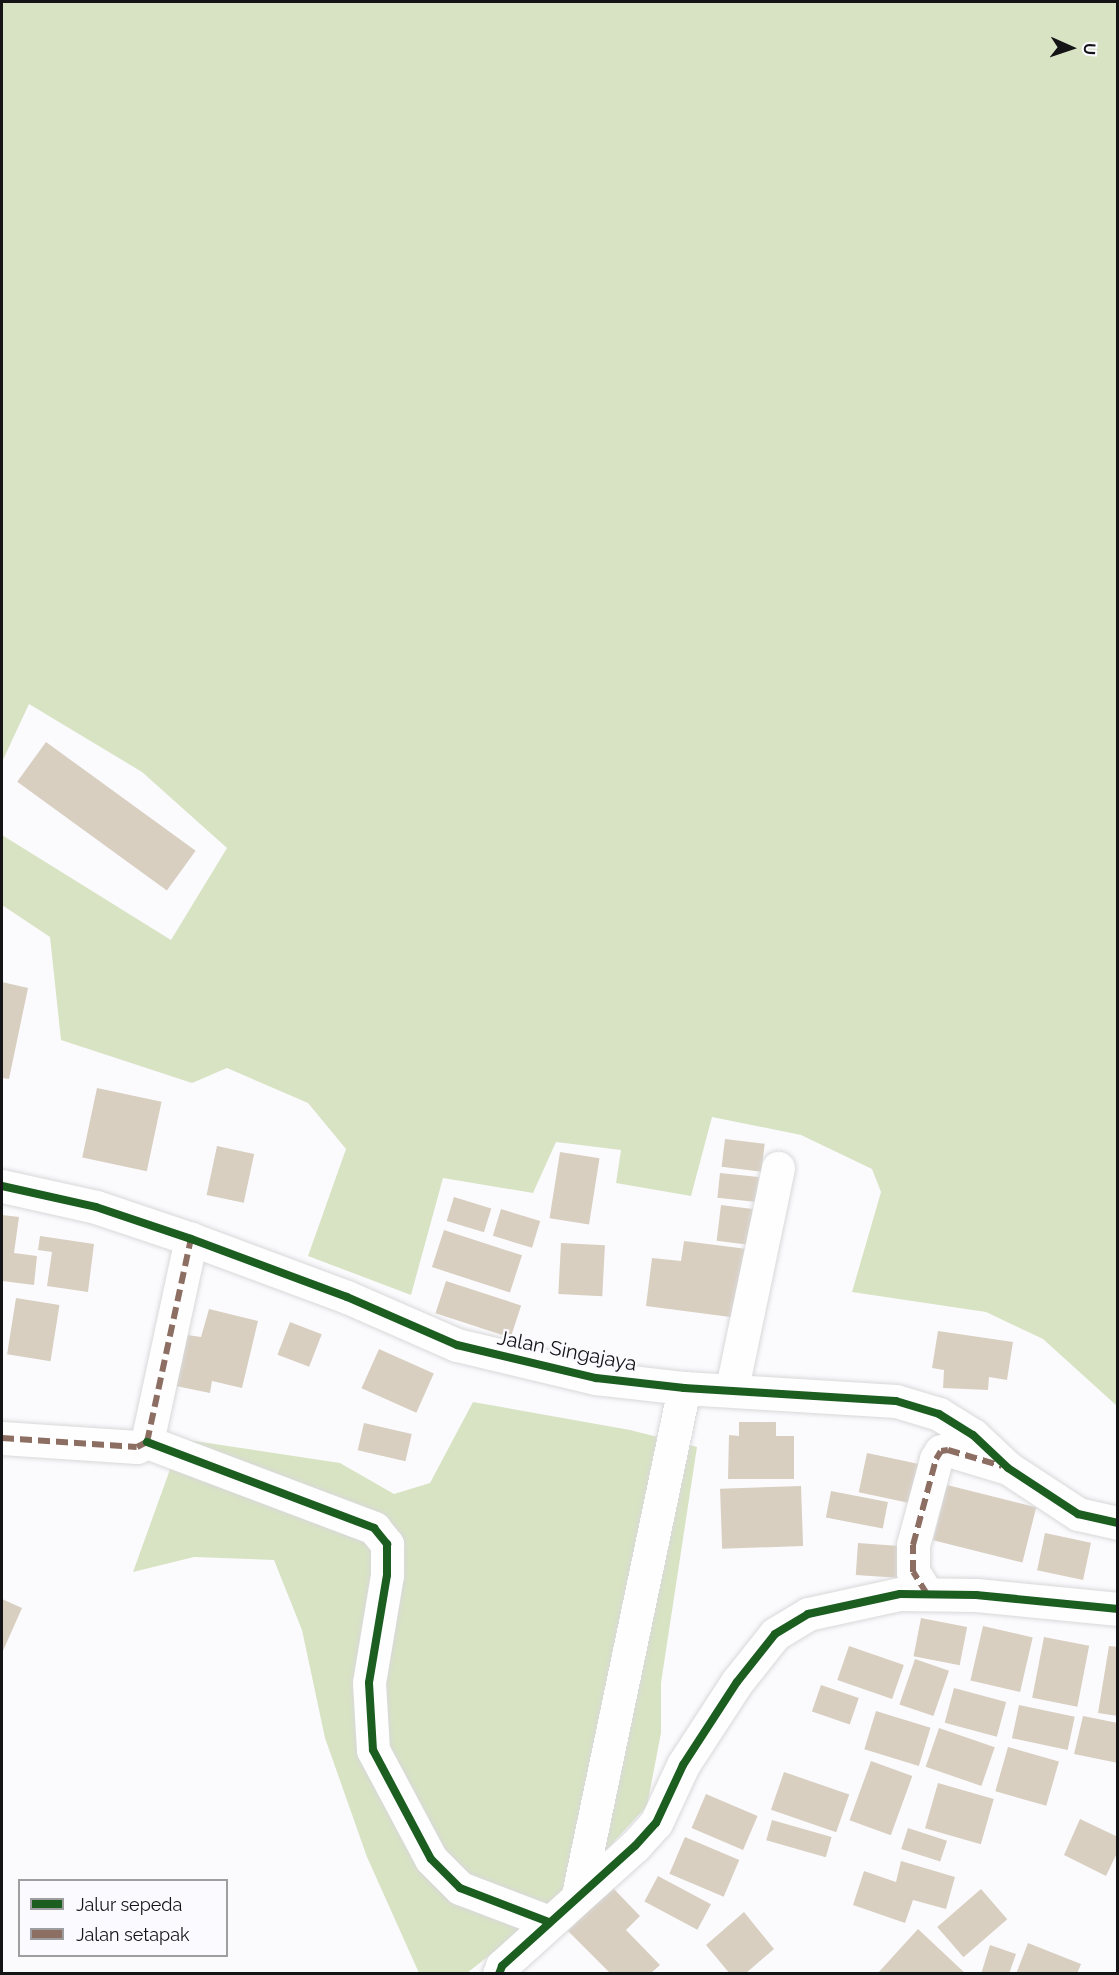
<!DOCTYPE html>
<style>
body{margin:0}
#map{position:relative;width:1119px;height:1975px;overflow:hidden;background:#fbfbfe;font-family:Raleway,sans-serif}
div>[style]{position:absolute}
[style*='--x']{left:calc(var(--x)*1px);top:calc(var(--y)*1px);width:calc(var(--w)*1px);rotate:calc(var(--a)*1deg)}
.green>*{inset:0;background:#d8e3c4}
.building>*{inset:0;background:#d9cfc1;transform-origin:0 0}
.roads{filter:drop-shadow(0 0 2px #d8d8d9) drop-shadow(0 0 2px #d8d8d9)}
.street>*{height:33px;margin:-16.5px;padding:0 16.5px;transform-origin:16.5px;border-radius:16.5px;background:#fefeff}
.secondary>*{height:33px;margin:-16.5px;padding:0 16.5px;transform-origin:16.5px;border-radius:16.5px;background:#fefeff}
.quiet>*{height:6px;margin-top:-3px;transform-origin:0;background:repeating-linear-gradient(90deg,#8d6e63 0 12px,transparent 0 18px)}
.cycleway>*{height:8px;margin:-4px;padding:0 4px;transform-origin:4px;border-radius:4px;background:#1b5e20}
span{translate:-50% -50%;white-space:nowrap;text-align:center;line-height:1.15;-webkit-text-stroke:4.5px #fafaff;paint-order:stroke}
.street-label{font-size:20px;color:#141315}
.frame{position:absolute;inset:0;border:3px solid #141315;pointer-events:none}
.legend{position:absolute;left:18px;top:1879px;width:210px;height:78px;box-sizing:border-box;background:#fafaff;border:2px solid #9e9ea1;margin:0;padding:8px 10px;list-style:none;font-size:18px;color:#141315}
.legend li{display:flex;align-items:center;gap:12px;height:30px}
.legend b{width:30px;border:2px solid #9e9ea1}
.north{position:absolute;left:1041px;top:18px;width:60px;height:60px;-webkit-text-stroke:4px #fafaff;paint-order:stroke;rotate:93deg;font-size:16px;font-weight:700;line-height:24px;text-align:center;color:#141315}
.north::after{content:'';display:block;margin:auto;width:21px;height:27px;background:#141315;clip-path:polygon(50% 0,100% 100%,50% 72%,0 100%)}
</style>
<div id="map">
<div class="green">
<i style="clip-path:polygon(2px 2px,1117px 2px,1117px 1406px,1043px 1339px,986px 1312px,852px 1292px,881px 1192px,872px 1169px,801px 1135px,712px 1117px,691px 1196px,616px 1183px,621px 1150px,556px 1142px,533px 1193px,443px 1178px,411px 1295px,308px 1256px,346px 1149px,308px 1103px,227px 1068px,192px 1083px,61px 1040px,50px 937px,2px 905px,2px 835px,171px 940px,227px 848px,142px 772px,29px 704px,2px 762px)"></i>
<i style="clip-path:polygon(473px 1402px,630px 1430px,697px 1447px,661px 1683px,661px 1733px,647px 1806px,561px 1899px,467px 1973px,419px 1973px,367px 1857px,325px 1738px,302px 1630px,274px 1560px,194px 1557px,133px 1572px,181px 1439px,340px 1463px,394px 1494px,430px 1483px)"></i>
</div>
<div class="building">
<i style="left:46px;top:742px;width:185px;height:49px;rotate:36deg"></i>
<i style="clip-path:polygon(2px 982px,28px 988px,9px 1079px,2px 1078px)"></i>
<i style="left:97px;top:1088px;width:66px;height:71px;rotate:12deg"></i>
<i style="left:725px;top:1139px;width:40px;height:28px;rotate:7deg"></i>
<i style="left:217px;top:1146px;width:38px;height:50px;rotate:12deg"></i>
<i style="left:560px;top:1152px;width:40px;height:67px;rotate:9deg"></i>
<i style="left:720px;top:1173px;width:39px;height:25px;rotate:6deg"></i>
<i style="left:454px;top:1197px;width:39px;height:25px;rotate:17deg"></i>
<i style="left:721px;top:1205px;width:34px;height:36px;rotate:7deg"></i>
<i style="left:501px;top:1209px;width:41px;height:28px;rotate:17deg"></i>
<i style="clip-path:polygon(2px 1215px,19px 1217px,14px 1253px,37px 1256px,34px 1285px,2px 1281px)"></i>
<i style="left:444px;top:1230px;width:82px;height:39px;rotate:18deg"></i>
<i style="clip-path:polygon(40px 1236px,94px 1244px,88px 1292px,47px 1286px,52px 1252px,38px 1250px)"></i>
<i style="clip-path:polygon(684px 1241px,747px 1249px,738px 1318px,646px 1306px,652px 1258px,681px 1261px)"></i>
<i style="left:561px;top:1243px;width:44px;height:51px;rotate:3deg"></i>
<i style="left:446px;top:1281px;width:79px;height:34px;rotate:18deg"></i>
<i style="left:16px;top:1298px;width:44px;height:57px;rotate:9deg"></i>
<i style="clip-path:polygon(209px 1309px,258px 1321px,242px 1388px,212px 1381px,210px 1393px,171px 1385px,181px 1334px,201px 1337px)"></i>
<i style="left:290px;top:1322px;width:34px;height:35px;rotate:21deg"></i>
<i style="clip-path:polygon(938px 1331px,1013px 1342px,1007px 1380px,989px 1377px,988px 1390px,943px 1388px,944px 1370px,932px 1368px)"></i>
<i style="left:379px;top:1349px;width:60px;height:43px;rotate:24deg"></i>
<i style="clip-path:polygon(739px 1422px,776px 1422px,776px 1436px,794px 1436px,794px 1479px,728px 1479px,729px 1435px,739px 1436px)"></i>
<i style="left:364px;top:1423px;width:49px;height:28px;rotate:13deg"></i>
<i style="left:867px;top:1453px;width:53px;height:40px;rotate:12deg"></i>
<i style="left:947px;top:1485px;width:92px;height:57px;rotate:14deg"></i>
<i style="left:801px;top:1486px;width:60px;height:81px;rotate:88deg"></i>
<i style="left:831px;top:1491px;width:58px;height:27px;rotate:11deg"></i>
<i style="left:1045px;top:1533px;width:47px;height:38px;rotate:12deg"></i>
<i style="left:858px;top:1543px;width:45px;height:32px;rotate:4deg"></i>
<i style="clip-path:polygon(2px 1599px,22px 1608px,2px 1653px)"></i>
<i style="left:921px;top:1618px;width:47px;height:39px;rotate:11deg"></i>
<i style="left:983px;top:1626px;width:51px;height:56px;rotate:13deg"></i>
<i style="left:1044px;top:1637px;width:46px;height:62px;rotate:11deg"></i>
<i style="left:849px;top:1646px;width:58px;height:36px;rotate:19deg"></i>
<i style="clip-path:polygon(1109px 1646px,1118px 1647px,1118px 1716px,1098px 1713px)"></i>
<i style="left:915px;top:1659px;width:36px;height:48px;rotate:19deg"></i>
<i style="left:821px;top:1685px;width:40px;height:28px;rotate:19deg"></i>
<i style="left:954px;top:1688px;width:54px;height:36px;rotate:15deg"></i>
<i style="left:1019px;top:1705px;width:57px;height:34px;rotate:12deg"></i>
<i style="left:876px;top:1711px;width:57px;height:40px;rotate:17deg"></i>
<i style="clip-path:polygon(1083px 1716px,1118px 1723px,1118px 1763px,1074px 1754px)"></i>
<i style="left:939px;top:1728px;width:59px;height:41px;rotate:19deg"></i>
<i style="left:1008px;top:1747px;width:53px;height:46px;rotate:16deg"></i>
<i style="left:871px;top:1761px;width:44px;height:63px;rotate:20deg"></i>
<i style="left:784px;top:1772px;width:69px;height:40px;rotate:19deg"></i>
<i style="left:938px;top:1783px;width:58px;height:47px;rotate:16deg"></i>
<i style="left:706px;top:1794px;width:56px;height:37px;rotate:23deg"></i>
<i style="clip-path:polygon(1080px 1819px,1118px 1837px,1118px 1851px,1106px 1876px,1064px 1855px)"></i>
<i style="left:772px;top:1820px;width:62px;height:21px;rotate:16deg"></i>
<i style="left:908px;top:1828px;width:41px;height:22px;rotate:18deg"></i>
<i style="left:685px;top:1837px;width:59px;height:40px;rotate:23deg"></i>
<i style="clip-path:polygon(901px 1861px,955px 1877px,946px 1909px,913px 1900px,905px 1923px,853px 1905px,864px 1871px,896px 1882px)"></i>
<i style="left:658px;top:1876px;width:60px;height:29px;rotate:28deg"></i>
<i style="clip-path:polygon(612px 1887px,640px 1916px,626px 1930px,660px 1965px,650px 1974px,611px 1974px,568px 1931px)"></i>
<i style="left:981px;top:1889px;width:40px;height:58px;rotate:49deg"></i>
<i style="clip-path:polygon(744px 1912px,774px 1949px,745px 1974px,730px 1974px,706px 1945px)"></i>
<i style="clip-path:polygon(918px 1929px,966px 1974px,877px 1974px)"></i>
<i style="clip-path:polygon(1028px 1943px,1081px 1964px,1077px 1974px,1016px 1974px)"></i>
<i style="clip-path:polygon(990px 1945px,1016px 1954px,1009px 1974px,981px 1974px)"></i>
</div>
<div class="roads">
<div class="street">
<i style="--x:732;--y:1388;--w:225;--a:-78.2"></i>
<i style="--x:2;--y:1438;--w:135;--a:3.8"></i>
<i style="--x:137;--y:1447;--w:11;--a:-27"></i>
<i style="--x:147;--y:1442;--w:208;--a:-77.8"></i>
<i style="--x:147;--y:1442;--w:243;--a:20.7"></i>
<i style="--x:374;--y:1528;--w:21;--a:51"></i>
<i style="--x:387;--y:1544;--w:31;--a:90"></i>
<i style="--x:387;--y:1575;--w:109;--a:99.5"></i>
<i style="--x:369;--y:1683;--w:67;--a:86.6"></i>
<i style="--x:373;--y:1750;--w:123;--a:62"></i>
<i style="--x:431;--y:1859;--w:41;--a:45"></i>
<i style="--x:460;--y:1888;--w:95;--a:20.9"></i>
<i style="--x:927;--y:1594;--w:26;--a:-122"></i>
<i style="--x:913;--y:1572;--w:27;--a:-90"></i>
<i style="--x:913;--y:1545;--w:89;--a:-75"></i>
<i style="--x:936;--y:1459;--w:9;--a:-58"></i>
<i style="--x:941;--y:1451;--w:7;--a:-8"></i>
<i style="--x:948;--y:1450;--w:63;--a:16.7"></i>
<i style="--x:578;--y:1895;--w:518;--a:-78.19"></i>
<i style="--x:499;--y:1974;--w:9;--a:-69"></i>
<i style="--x:502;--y:1966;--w:179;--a:-42.1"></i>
<i style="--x:635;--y:1846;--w:31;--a:-48"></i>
<i style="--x:656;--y:1823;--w:64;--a:-65"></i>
<i style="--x:683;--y:1765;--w:99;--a:-57"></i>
<i style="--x:737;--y:1682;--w:61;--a:-51.6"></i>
<i style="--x:775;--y:1634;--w:39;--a:-31"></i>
<i style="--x:808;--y:1614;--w:94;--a:-12.3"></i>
<i style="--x:900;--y:1594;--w:76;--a:0.8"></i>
<i style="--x:976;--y:1595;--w:143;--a:5.6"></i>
</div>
<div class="secondary">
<i style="--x:2;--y:1186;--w:96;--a:12.6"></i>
<i style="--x:96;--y:1207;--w:100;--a:18.6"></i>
<i style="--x:191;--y:1239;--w:166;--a:20.4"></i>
<i style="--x:347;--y:1297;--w:120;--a:23.6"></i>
<i style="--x:457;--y:1345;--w:143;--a:13.4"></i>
<i style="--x:596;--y:1378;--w:89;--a:6.5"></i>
<i style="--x:684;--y:1388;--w:212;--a:3.5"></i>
<i style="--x:896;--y:1401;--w:45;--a:16.8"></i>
<i style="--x:939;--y:1414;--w:40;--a:32"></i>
<i style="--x:973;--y:1435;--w:48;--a:43.3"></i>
<i style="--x:1008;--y:1468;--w:84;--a:33.3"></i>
<i style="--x:1078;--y:1514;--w:41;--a:12.7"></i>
</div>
</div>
<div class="quiet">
<i style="--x:2;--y:1438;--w:135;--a:3.8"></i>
<i style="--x:137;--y:1447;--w:11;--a:-27"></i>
<i style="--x:147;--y:1442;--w:208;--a:-77.8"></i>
<i style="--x:927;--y:1594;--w:26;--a:-122"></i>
<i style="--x:913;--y:1572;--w:27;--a:-90"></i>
<i style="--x:913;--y:1545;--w:89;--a:-75"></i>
<i style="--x:936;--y:1459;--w:9;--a:-58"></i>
<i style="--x:941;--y:1451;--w:7;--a:-8"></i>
<i style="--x:948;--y:1450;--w:56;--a:16.5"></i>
</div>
<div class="cycleway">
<i style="--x:2;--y:1186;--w:96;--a:12.6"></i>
<i style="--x:96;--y:1207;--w:100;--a:18.6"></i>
<i style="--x:191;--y:1239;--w:166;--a:20.4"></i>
<i style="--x:347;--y:1297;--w:120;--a:23.6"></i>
<i style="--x:457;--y:1345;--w:143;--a:13.4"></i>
<i style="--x:596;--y:1378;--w:89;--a:6.5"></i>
<i style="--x:684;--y:1388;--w:212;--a:3.5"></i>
<i style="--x:896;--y:1401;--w:45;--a:16.8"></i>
<i style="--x:939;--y:1414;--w:40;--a:32"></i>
<i style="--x:973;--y:1435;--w:48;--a:43.3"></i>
<i style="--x:1008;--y:1468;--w:84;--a:33.3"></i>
<i style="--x:1078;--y:1514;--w:41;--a:12.7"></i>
<i style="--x:147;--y:1442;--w:243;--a:20.7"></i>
<i style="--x:374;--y:1528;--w:21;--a:51"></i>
<i style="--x:387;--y:1544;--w:31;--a:90"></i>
<i style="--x:387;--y:1575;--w:109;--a:99.5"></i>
<i style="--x:369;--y:1683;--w:67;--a:86.6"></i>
<i style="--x:373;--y:1750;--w:123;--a:62"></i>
<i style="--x:431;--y:1859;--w:41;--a:45"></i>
<i style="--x:460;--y:1888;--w:95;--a:20.9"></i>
<i style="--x:499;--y:1974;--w:9;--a:-69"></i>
<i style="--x:502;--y:1966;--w:179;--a:-42.1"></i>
<i style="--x:635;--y:1846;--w:31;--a:-48"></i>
<i style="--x:656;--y:1823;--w:64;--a:-65"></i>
<i style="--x:683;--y:1765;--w:99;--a:-57"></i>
<i style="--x:737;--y:1682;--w:61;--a:-51.6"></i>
<i style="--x:775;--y:1634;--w:39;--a:-31"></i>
<i style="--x:808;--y:1614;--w:94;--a:-12.3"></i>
<i style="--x:900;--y:1594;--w:76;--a:0.8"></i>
<i style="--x:976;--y:1595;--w:143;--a:5.6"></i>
</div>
<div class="street-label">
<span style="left:567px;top:1351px;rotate:11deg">Jalan Singajaya</span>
</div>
<div class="frame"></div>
<ul class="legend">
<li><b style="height:8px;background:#1b5e20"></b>Jalur sepeda</li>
<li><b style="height:8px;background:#8d6e63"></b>Jalan setapak</li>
</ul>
<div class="north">U</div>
</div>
